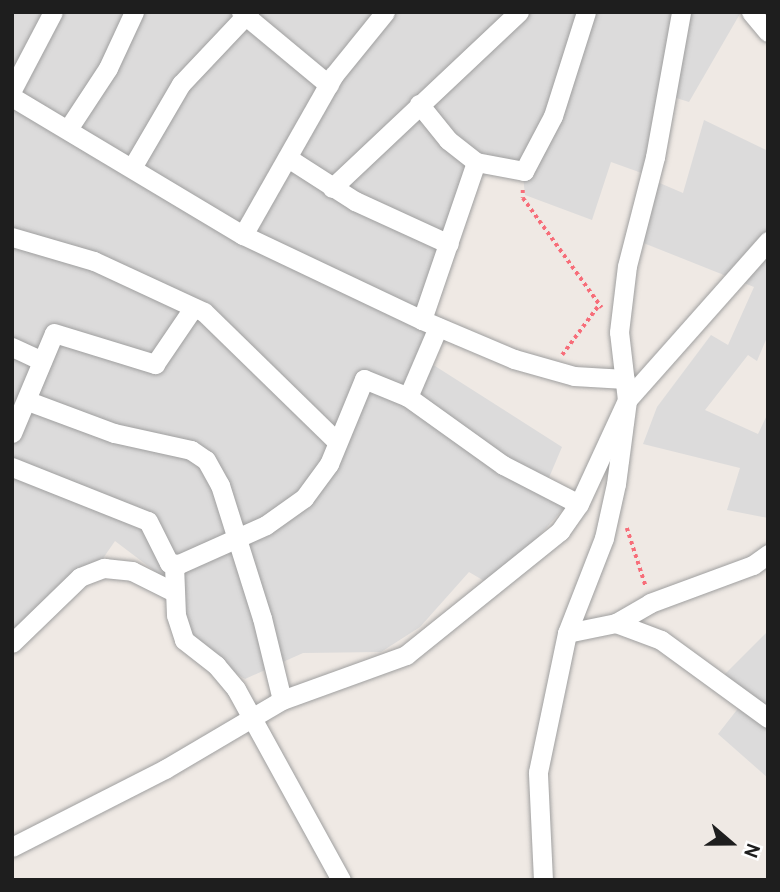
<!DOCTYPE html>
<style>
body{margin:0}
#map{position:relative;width:780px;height:892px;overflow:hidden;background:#efe9e4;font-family:Overpass,sans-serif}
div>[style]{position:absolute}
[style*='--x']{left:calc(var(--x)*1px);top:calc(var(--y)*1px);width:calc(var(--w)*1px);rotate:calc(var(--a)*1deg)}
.residential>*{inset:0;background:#dcdbdb}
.path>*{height:3.5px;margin-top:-1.75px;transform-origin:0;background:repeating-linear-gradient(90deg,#f76d79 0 3.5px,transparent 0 7px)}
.roads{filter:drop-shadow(0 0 2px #9f9f9f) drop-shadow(0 0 2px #9f9f9f)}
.minor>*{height:19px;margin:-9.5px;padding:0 9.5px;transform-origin:9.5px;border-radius:9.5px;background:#fff}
span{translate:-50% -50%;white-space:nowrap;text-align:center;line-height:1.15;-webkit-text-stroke:5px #fff;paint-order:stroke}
.frame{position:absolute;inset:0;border:14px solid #1e1e1e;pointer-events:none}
.north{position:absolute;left:696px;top:808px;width:70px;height:70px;-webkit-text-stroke:5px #fff;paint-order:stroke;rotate:110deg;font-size:19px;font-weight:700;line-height:28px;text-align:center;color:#1e1e1e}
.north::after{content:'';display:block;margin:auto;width:24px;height:32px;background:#1e1e1e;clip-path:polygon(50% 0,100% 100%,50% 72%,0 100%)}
</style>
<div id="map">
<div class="residential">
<i style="clip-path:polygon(12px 12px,741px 12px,689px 102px,667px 95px,650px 176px,611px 162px,592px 220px,525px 195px,523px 176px,477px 162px,422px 320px,438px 327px,424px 359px,562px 447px,545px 487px,571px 500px,507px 572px,491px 585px,469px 572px,420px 627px,381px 652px,303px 653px,245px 679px,188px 644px,169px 582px,115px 541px,86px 583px,12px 646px)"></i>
<i style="clip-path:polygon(704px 120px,768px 151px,768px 335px,757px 361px,748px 355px,705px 410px,758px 434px,768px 413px,768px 518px,727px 510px,740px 468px,643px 444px,657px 407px,711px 335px,728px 345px,754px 287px,641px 242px,655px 181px,683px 193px)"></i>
<i style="clip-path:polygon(768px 631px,768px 778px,718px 734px,747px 697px,722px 677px)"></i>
</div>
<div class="path">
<i style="--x:523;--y:190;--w:8;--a:90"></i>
<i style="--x:523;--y:198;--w:135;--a:54.3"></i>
<i style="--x:562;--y:355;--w:62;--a:-53.5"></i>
<i style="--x:627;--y:528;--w:62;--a:72.1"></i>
</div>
<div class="roads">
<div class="minor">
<i style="--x:241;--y:12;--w:114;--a:39.7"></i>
<i style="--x:751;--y:12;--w:26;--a:50"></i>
<i style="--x:12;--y:90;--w:88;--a:-62.3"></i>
<i style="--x:12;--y:97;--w:269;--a:30.9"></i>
<i style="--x:243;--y:235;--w:198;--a:25.4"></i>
<i style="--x:422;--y:320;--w:100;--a:23"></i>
<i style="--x:514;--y:359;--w:62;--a:15.8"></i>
<i style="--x:574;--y:376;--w:51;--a:3.4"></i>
<i style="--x:419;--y:104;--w:46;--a:51.1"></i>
<i style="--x:448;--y:140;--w:36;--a:38"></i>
<i style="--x:476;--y:162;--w:167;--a:108.9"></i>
<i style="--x:68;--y:129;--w:73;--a:-56.7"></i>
<i style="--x:108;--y:68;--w:62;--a:-65.1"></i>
<i style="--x:288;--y:158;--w:80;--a:32.7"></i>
<i style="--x:355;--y:201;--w:103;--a:24.6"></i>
<i style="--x:476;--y:162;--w:49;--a:10.6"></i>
<i style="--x:524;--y:171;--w:62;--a:-62.2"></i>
<i style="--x:553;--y:116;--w:109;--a:-72.4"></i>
<i style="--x:133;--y:166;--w:95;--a:-59.7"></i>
<i style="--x:181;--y:84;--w:99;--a:-46.6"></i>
<i style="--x:332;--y:188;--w:257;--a:-43.3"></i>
<i style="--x:243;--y:235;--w:184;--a:-60.4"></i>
<i style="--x:334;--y:75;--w:81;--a:-51"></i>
<i style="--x:12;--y:237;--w:85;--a:16.3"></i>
<i style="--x:94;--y:261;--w:121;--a:24.9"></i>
<i style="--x:204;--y:312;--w:186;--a:44.3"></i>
<i style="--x:12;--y:347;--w:33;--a:25"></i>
<i style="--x:408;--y:397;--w:76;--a:-66.8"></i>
<i style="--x:28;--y:401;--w:92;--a:20.4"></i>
<i style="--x:114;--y:433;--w:79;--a:12.4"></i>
<i style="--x:191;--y:450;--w:18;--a:34"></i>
<i style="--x:206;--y:460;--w:29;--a:61"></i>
<i style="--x:220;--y:485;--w:139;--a:72.5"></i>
<i style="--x:262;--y:618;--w:84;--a:76.3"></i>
<i style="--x:12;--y:433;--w:108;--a:-67.2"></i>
<i style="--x:54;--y:333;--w:106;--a:17.1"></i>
<i style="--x:155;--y:364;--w:68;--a:-55.8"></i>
<i style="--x:12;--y:467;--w:146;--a:21.7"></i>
<i style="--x:148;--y:521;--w:47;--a:63.4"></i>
<i style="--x:169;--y:563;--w:10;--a:6"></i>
<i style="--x:179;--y:564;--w:95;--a:-24.1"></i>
<i style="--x:266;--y:525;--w:47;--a:-35.4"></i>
<i style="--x:304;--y:498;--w:42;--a:-53.7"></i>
<i style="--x:329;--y:464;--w:92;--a:-67.6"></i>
<i style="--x:364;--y:379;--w:48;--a:22.2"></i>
<i style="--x:408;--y:397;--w:117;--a:35.6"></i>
<i style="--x:503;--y:465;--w:85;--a:27.2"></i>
<i style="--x:174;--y:565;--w:50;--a:87.7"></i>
<i style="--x:176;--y:615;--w:26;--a:72"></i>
<i style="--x:184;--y:640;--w:41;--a:38"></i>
<i style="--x:216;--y:665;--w:31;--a:50"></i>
<i style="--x:236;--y:689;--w:218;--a:61.2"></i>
<i style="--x:616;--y:623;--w:39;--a:-30"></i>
<i style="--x:650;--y:603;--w:110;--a:-20.3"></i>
<i style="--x:753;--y:565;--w:19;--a:-36"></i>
<i style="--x:567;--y:633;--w:50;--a:-11.5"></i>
<i style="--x:616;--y:623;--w:48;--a:20.7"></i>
<i style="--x:661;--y:640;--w:132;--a:36.1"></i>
<i style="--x:12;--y:643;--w:95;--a:-44.1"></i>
<i style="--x:80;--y:577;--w:26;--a:-21"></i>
<i style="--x:104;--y:568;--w:28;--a:6"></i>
<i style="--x:132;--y:571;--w:47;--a:26.6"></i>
<i style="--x:12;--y:847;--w:172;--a:-27"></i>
<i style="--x:165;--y:769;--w:136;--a:-30.5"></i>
<i style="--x:282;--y:700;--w:132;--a:-19.9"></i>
<i style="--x:406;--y:655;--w:198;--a:-38.8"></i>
<i style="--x:560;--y:531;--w:33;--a:-55"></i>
<i style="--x:579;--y:504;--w:115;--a:-65.2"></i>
<i style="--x:627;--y:400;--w:213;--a:-48.4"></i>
<i style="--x:543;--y:880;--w:108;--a:-92.7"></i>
<i style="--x:538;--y:772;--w:142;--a:-78.2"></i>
<i style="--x:567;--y:633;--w:102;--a:-68.7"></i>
<i style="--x:604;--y:538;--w:55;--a:-77.5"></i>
<i style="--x:616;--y:484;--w:85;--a:-82.5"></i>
<i style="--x:627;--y:400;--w:68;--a:-96.7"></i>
<i style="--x:619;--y:332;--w:66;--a:-83.1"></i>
<i style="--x:627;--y:266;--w:113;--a:-75.6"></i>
<i style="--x:655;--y:157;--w:147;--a:-79.8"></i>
</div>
</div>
<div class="frame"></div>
<div class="north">N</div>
</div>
